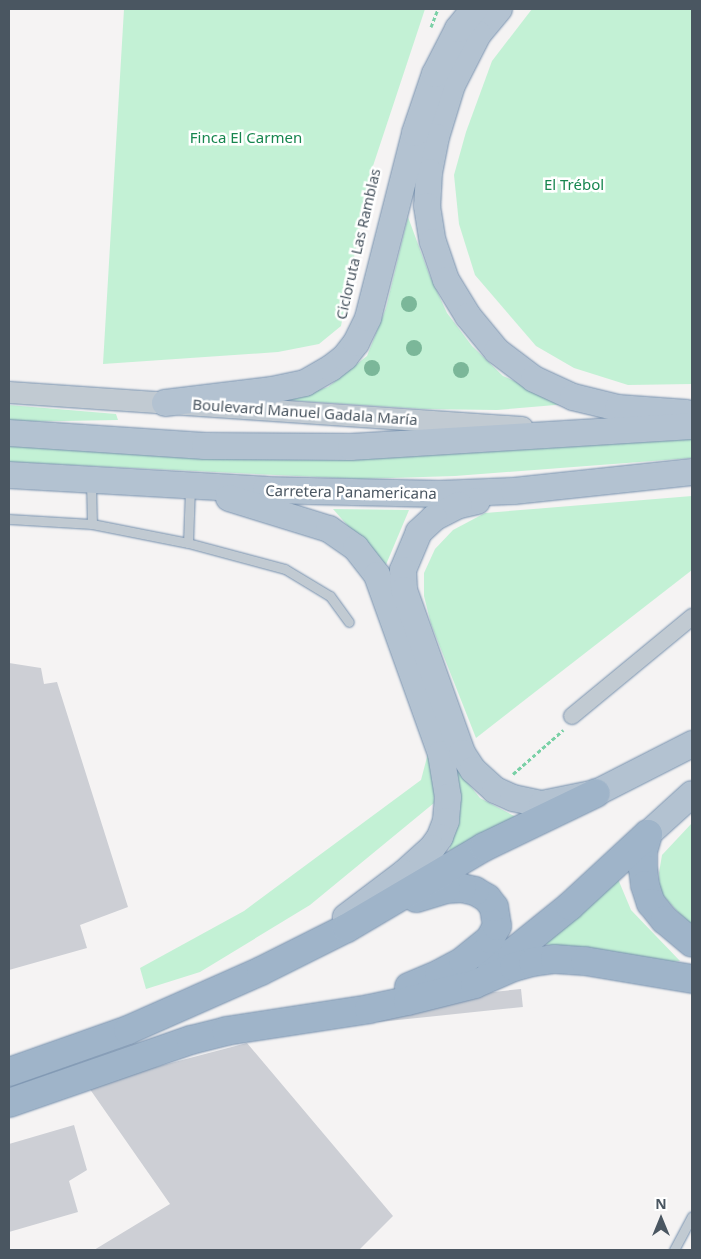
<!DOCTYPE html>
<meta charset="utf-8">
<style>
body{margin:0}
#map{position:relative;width:701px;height:1259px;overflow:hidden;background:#f5f3f3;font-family:"Noto Sans",sans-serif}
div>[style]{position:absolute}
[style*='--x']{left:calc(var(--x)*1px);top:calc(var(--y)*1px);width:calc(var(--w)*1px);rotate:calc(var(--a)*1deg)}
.green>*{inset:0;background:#c3f1d5}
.building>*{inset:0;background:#cdcfd5;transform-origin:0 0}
.path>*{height:3px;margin-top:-1.5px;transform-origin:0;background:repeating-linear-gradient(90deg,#7ad0a6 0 4px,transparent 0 6.5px)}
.roads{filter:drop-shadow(0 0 1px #7690ad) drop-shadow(0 0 1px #7690ad)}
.service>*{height:9px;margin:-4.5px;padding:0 4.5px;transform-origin:4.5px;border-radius:4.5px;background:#c1cad2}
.minor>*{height:16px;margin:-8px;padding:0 8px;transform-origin:8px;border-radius:8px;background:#c1cad2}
.tertiary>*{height:21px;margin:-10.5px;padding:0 10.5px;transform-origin:10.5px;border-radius:10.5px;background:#c1cad2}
.primary>*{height:26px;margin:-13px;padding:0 13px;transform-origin:13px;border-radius:13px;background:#b3c2d1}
.trunk>*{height:28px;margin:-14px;padding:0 14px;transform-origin:14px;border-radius:14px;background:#9fb4c9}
.trees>*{width:16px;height:16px;margin:-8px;border-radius:50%;background:#7bb799}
span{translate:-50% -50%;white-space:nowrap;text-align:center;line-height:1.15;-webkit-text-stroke:5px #fff;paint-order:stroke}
.park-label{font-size:15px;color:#17864f}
.street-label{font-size:15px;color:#4a5661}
.frame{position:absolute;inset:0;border:10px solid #4a5661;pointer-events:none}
.north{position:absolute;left:636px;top:1194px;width:50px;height:50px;-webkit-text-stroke:4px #fff;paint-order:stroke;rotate:0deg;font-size:14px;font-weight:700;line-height:20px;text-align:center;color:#4a5661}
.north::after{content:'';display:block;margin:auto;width:18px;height:22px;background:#4a5661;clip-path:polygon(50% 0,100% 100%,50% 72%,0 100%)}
</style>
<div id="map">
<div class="green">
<i style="clip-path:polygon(124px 9px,425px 9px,369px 178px,341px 326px,319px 344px,278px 352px,103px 364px)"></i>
<i style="clip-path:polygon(532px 9px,692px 9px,692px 384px,628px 385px,574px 368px,536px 346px,475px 275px,459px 224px,454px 175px,466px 132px,492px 61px)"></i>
<i style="clip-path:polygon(408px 217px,429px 274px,447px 313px,472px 346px,503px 376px,567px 404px,497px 410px,423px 409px,285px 400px,328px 387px,367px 356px,386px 308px)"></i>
<i style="clip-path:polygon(9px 405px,116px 414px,118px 420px,9px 422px)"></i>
<i style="clip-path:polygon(692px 437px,692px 458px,455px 476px,359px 479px,9px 462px,9px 445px)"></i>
<i style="clip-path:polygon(692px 496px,692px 570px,476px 738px,431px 624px,424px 596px,424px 573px,435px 549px,453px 530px,485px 513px)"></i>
<i style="clip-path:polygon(333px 509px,409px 510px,385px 567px,384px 567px)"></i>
<i style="clip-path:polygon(431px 742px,435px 763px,434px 803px,310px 905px,200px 972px,146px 989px,140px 968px,244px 911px,421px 780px)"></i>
<i style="clip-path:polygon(454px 766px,480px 798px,516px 817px,449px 851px,459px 808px)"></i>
<i style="clip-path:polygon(692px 823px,692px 925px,678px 912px,660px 892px,659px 873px,662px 855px)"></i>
<i style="clip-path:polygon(618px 879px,631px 910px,680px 961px,649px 965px,599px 952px,544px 944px)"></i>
</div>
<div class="building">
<i style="clip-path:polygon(9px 663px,41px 668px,44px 684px,57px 682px,128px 907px,80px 925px,87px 948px,9px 970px)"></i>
<i style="left:521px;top:989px;width:18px;height:145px;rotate:84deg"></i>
<i style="clip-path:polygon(247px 1043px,393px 1216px,359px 1250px,94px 1250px,170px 1204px,87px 1085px)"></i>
<i style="clip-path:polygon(74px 1125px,87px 1170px,69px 1181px,78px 1212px,9px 1232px,9px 1144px)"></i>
</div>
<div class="path">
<i style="--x:431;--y:27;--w:19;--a:-69"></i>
<i style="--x:513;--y:774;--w:67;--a:-41.3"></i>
</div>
<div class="roads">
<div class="service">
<i style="--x:91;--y:483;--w:41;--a:88.6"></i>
<i style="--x:9;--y:519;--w:83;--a:3.4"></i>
<i style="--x:92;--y:524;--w:98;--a:11.2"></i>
<i style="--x:188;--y:543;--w:100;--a:15"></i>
<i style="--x:285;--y:569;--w:52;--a:31"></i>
<i style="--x:330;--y:596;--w:32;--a:54"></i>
<i style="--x:188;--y:543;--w:54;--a:-87.9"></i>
<i style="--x:674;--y:1250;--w:38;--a:-62"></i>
</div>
<div class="minor">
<i style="--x:572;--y:716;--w:156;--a:-39.5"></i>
</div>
<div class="tertiary">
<i style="--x:9;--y:392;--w:514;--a:3.9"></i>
</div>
<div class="primary">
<i style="--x:499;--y:9;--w:33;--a:130"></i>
<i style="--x:478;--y:34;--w:57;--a:117"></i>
<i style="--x:452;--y:85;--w:54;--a:107.1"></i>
<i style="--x:436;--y:137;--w:36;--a:101"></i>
<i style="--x:429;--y:172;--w:34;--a:93"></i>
<i style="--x:427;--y:206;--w:36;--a:81"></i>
<i style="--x:433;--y:242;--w:40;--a:71.1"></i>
<i style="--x:446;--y:280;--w:42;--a:58.6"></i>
<i style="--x:468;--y:316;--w:45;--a:50.4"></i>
<i style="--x:497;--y:351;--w:46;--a:37.1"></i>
<i style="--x:534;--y:379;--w:43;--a:24.8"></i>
<i style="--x:573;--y:397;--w:46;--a:13.7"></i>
<i style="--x:618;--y:408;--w:69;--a:4.1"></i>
<i style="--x:165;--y:403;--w:108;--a:-6.9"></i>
<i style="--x:272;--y:390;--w:34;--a:-12"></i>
<i style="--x:305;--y:383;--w:30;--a:-30"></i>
<i style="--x:331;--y:368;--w:18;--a:-38"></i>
<i style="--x:345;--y:357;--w:18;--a:-52"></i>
<i style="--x:356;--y:343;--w:28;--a:-64"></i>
<i style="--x:368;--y:318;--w:191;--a:-75.7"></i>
<i style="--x:415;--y:133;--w:62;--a:-71.3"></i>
<i style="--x:435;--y:74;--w:51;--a:-62.9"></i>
<i style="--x:458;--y:29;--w:26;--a:-51"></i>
<i style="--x:9;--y:433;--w:196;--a:3.8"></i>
<i style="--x:205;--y:446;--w:146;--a:0.4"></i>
<i style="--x:351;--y:447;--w:342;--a:-3.5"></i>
<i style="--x:9;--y:475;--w:257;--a:3.3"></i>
<i style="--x:266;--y:490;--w:173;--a:1.3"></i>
<i style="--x:439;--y:494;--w:75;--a:-2.3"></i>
<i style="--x:514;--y:491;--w:179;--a:-6.1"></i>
<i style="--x:229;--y:498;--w:105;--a:17.2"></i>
<i style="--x:329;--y:529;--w:33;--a:35"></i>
<i style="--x:356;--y:548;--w:34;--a:52"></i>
<i style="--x:377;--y:575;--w:190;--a:70.3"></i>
<i style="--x:441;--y:754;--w:44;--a:80.8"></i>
<i style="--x:448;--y:797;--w:24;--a:95"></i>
<i style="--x:446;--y:821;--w:17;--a:111"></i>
<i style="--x:440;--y:837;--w:14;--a:126"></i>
<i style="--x:432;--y:848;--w:38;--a:138"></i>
<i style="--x:404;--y:873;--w:73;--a:142.8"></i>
<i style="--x:477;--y:501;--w:18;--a:167"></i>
<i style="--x:459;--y:505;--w:28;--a:153"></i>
<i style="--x:434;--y:518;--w:21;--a:137"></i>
<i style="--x:419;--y:532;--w:41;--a:112.8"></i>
<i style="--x:403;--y:570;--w:20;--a:87"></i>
<i style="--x:404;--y:590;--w:173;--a:70.4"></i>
<i style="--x:462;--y:753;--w:20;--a:57"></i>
<i style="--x:473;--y:770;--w:30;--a:42"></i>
<i style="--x:495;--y:790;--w:20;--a:24"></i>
<i style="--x:513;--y:798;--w:30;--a:12"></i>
<i style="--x:542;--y:804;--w:55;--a:-11.5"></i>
<i style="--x:596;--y:793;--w:108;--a:-27"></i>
<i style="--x:648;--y:834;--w:59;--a:-42.3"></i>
</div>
<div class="trunk">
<i style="--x:648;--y:834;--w:19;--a:106"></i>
<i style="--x:643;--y:852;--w:16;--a:90"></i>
<i style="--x:643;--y:868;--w:17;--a:83"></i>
<i style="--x:645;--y:885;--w:19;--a:72"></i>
<i style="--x:651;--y:903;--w:22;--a:51"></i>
<i style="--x:665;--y:920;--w:35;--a:40"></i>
<i style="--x:492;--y:965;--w:23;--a:-31"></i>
<i style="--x:512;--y:953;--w:75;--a:-39"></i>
<i style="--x:570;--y:906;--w:106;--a:-42.7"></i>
<i style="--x:409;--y:987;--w:33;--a:-23"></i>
<i style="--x:439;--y:974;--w:27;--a:-28"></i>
<i style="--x:463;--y:961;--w:35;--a:-39"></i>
<i style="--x:490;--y:939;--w:15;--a:-62"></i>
<i style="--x:497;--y:926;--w:19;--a:-99"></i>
<i style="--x:494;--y:907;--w:11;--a:-128"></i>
<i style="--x:487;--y:898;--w:14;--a:-150"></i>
<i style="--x:475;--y:891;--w:13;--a:-167"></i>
<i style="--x:462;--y:888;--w:16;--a:176"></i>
<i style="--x:446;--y:889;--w:31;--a:163"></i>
<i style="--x:9;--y:1072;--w:126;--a:-19.4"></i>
<i style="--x:128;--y:1030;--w:145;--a:-23.9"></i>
<i style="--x:261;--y:971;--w:96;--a:-26.6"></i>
<i style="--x:347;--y:928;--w:159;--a:-30.6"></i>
<i style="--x:484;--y:847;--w:124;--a:-25.7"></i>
<i style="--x:9;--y:1103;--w:193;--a:-19.1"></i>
<i style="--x:191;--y:1040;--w:36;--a:-14"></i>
<i style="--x:226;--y:1031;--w:145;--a:-8.7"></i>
<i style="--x:369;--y:1009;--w:40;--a:-12"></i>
<i style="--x:408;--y:1001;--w:69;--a:-14.2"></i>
<i style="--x:475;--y:984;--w:43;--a:-23.6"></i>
<i style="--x:514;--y:967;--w:20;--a:-15"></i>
<i style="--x:533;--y:962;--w:22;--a:-8"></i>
<i style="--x:555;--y:959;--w:30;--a:4"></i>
<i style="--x:585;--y:961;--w:109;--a:9.5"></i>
</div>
</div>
<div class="trees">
<i style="left:409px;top:304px"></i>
<i style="left:414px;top:348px"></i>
<i style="left:372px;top:368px"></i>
<i style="left:461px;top:370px"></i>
</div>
<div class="park-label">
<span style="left:246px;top:138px">Finca El Carmen</span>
<span style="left:574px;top:185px">El Trébol</span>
</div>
<div class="street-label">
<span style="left:358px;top:244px;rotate:-77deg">Cicloruta Las Ramblas</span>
<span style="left:305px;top:412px;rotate:4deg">Boulevard Manuel Gadala María</span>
<span style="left:351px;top:492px;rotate:1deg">Carretera Panamericana</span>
</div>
<div class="frame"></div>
<div class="north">N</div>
</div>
